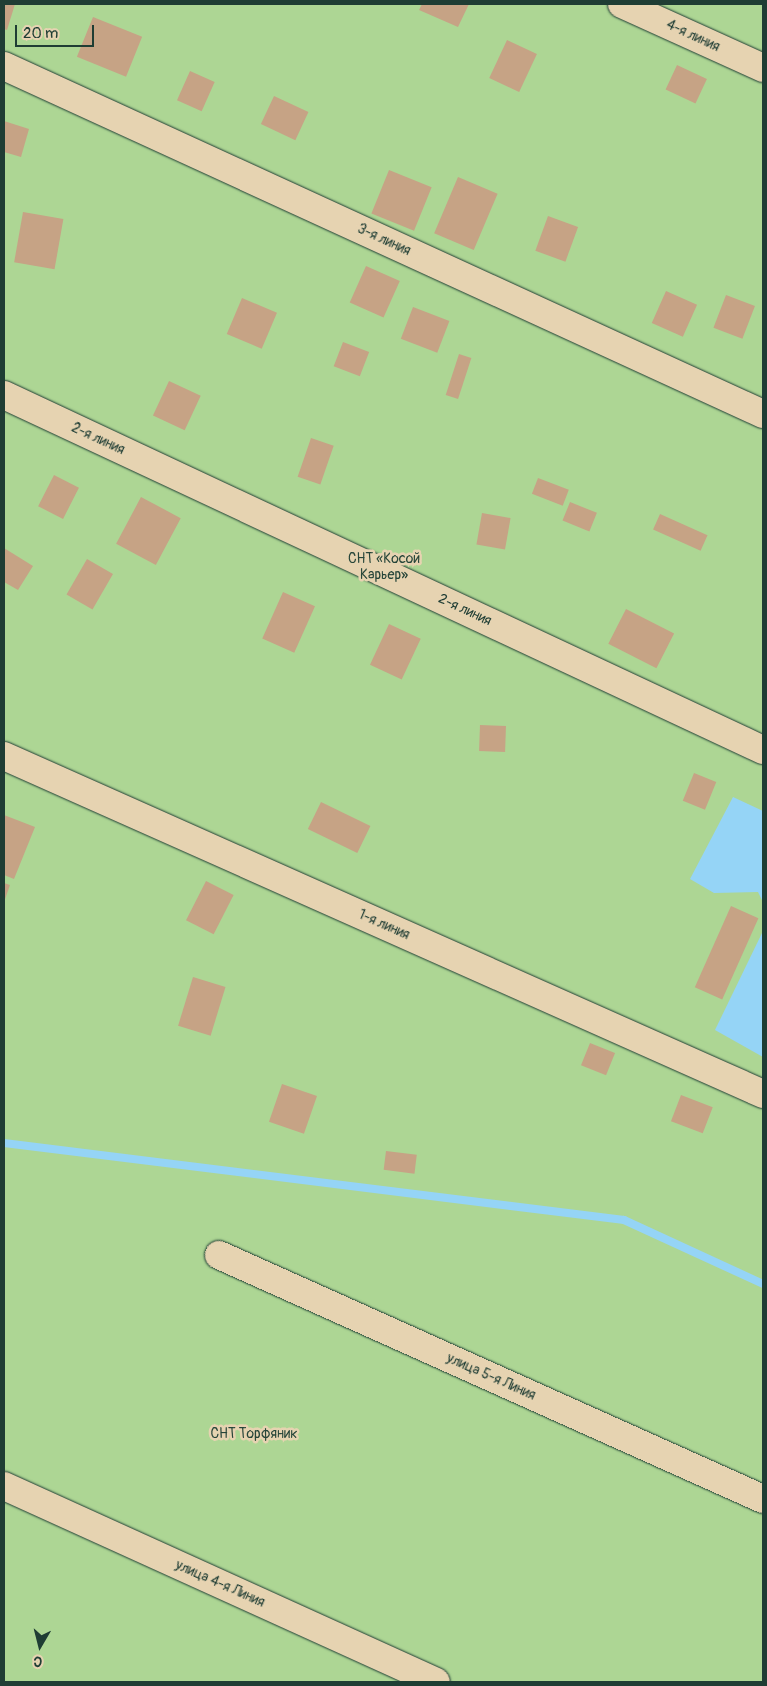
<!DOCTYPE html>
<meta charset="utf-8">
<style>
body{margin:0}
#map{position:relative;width:767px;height:1686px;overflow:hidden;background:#e4caa8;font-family:Pangolin,sans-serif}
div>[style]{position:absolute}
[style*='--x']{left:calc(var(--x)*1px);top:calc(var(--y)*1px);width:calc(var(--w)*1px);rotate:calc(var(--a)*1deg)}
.green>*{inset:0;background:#add694;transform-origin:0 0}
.water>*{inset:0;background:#95d4f6}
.stream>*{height:8px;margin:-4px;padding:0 4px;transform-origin:4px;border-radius:4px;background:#95d4f6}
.building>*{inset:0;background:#c6a385;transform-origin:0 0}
.roads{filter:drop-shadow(0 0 1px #1f3d34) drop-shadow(0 0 1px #1f3d34)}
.minor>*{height:28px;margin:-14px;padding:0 14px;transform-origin:14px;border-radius:14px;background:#e6d3b1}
span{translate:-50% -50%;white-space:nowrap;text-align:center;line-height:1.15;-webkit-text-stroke:5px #e6d3b1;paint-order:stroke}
.street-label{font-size:14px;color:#1f3d34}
.park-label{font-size:14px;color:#264539}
.frame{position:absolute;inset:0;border:5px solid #1f3d34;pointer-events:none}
.north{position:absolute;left:15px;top:1621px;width:50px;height:50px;-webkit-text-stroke:4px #e6d3b1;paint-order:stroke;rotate:188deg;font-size:14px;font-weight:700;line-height:20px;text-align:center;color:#1f3d34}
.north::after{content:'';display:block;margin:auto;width:18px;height:22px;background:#1f3d34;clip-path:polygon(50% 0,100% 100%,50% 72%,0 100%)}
.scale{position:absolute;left:15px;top:25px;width:79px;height:22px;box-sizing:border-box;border:2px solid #1f3d34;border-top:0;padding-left:6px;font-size:15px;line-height:18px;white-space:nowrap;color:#1f3d34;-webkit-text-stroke:4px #e6d3b1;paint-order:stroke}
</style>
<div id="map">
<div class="green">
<i style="left:4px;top:4px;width:759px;height:1678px"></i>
</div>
<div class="water">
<i style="clip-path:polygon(733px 797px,763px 811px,763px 902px,758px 892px,714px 893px,690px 879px)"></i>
<i style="clip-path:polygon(763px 931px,763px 1057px,715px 1030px)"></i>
</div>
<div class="stream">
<i style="--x:4;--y:1143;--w:625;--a:7.08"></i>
<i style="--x:624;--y:1220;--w:153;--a:24.7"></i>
</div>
<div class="building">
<i style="clip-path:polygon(4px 4px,15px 4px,7px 30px,4px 29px)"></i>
<i style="clip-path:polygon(422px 4px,469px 4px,458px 27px,419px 10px)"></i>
<i style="left:93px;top:17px;width:53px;height:43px;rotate:22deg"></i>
<i style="left:507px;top:40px;width:33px;height:42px;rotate:25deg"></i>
<i style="left:677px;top:65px;width:33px;height:27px;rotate:25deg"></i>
<i style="left:190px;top:71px;width:27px;height:32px;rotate:24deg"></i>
<i style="left:274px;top:96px;width:38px;height:31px;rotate:25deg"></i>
<i style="clip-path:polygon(4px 121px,29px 129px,21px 157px,4px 152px)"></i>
<i style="left:389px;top:170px;width:46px;height:47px;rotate:22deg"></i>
<i style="left:458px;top:177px;width:43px;height:61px;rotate:23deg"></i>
<i style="left:23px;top:212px;width:41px;height:51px;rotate:10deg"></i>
<i style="left:548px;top:216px;width:32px;height:37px;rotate:20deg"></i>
<i style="left:366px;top:266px;width:37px;height:40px;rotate:24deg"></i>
<i style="left:666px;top:291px;width:34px;height:35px;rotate:24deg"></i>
<i style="left:726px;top:295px;width:31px;height:35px;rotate:21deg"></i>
<i style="left:242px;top:298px;width:38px;height:39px;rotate:23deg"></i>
<i style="left:413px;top:307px;width:39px;height:34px;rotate:21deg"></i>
<i style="left:343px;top:342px;width:28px;height:26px;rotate:21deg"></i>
<i style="left:459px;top:354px;width:13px;height:43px;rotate:18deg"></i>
<i style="left:169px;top:381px;width:35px;height:38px;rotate:25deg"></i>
<i style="left:311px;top:438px;width:24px;height:41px;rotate:19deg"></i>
<i style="left:54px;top:475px;width:28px;height:35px;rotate:27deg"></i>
<i style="left:538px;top:478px;width:33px;height:17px;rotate:21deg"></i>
<i style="left:141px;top:497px;width:45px;height:53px;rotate:28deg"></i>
<i style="left:570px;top:502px;width:29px;height:20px;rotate:22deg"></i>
<i style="left:482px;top:513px;width:29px;height:32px;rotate:10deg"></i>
<i style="left:660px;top:514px;width:52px;height:17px;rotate:24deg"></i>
<i style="clip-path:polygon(4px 548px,33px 566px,18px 590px,4px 582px)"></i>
<i style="left:87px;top:559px;width:30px;height:41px;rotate:30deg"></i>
<i style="left:283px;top:592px;width:35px;height:51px;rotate:24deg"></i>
<i style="left:626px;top:609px;width:54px;height:39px;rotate:27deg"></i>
<i style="left:389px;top:624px;width:35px;height:45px;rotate:25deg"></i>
<i style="left:480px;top:725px;width:26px;height:26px;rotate:2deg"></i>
<i style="left:694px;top:773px;width:24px;height:30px;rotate:22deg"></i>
<i style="left:321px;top:802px;width:55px;height:30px;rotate:26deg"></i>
<i style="clip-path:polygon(4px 815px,35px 827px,14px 879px,4px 875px)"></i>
<i style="left:206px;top:881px;width:31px;height:44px;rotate:27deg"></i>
<i style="clip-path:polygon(4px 883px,10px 885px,4px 902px)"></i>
<i style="left:731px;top:906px;width:30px;height:89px;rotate:24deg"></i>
<i style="left:193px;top:977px;width:34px;height:51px;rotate:17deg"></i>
<i style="left:590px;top:1043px;width:27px;height:24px;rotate:22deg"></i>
<i style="left:282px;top:1084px;width:37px;height:40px;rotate:19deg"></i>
<i style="left:681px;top:1095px;width:34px;height:28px;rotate:21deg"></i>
<i style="left:386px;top:1151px;width:31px;height:19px;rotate:7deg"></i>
</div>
<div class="roads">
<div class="minor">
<i style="--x:622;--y:4;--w:155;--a:24.4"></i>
<i style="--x:4;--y:66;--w:835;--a:24.63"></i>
<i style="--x:4;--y:395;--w:838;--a:25.07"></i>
<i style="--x:4;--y:756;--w:831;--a:24"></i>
<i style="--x:219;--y:1255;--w:596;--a:24.16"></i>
<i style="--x:4;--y:1486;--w:474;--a:24.4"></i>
</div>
</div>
<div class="street-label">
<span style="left:693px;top:36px;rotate:25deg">4-я линия</span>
<span style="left:384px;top:240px;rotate:25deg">3-я линия</span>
<span style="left:98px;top:439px;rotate:25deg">2-я линия</span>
<span style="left:465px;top:610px;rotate:25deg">2-я линия</span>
<span style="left:384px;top:925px;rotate:24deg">1-я линия</span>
<span style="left:491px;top:1377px;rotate:24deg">улица 5-я Линия</span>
<span style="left:220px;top:1584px;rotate:24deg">улица 4-я Линия</span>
</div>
<div class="park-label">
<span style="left:384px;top:567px">СНТ «Косой<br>Карьер»</span>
<span style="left:254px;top:1434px">СНТ Торфяник</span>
</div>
<div class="frame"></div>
<div class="north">С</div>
<div class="scale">20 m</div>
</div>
